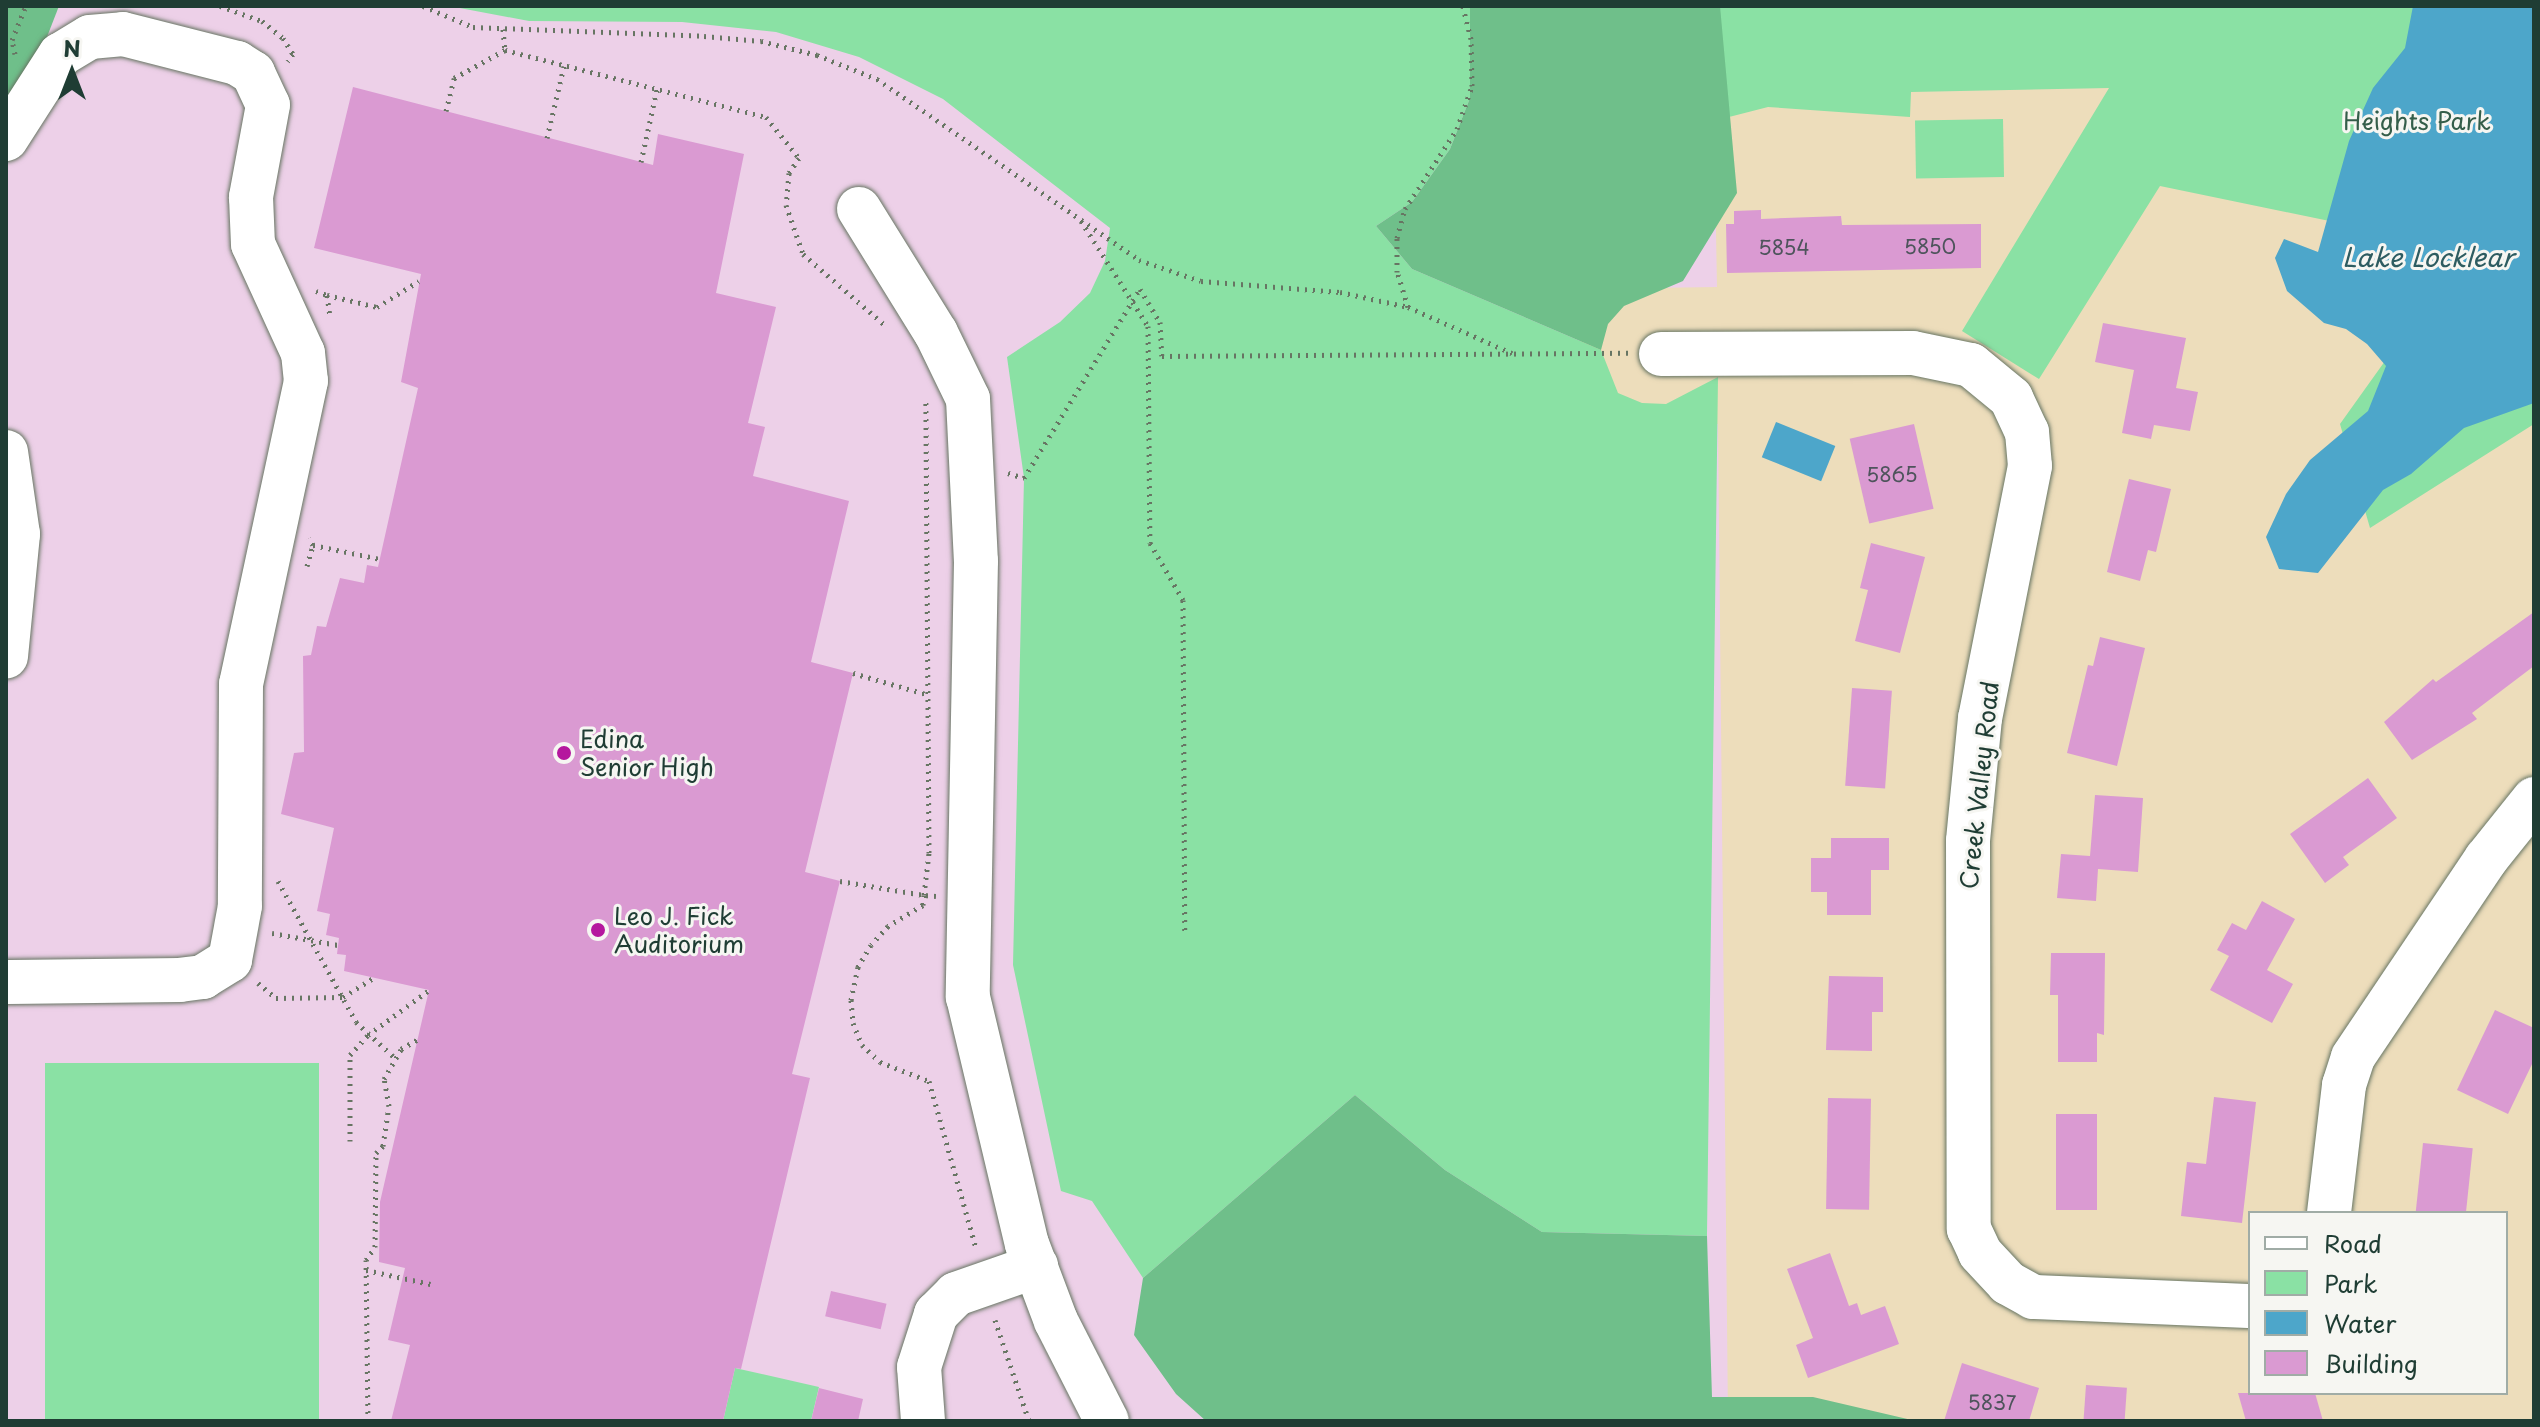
<!DOCTYPE html>
<style>
body{margin:0}
#map{position:relative;width:2540px;height:1427px;overflow:hidden;background:#edddbb;font-family:"Playpen Sans",sans-serif}
div>[style]{position:absolute}
[style*='--x']{left:calc(var(--x)*1px);top:calc(var(--y)*1px);width:calc(var(--w)*1px);rotate:calc(var(--a)*1deg)}
.built>*{inset:0;background:#edd0e8}
.green>*{inset:0;background:#8ae1a4;transform-origin:0 0}
.forest>*{inset:0;background:#6fbf8a}
.water>*{inset:0;background:#4da6ca;transform-origin:0 0}
.building>*{inset:0;background:#da9ad2;transform-origin:0 0}
.path>*{height:5px;margin-top:-2.5px;transform-origin:0;background:repeating-linear-gradient(90deg,#677563 0 2px,transparent 0 8px)}
.roads{filter:drop-shadow(0 0 2px #677563) drop-shadow(0 0 2px #677563)}
.minor>*{height:44px;margin:-22px;padding:0 22px;transform-origin:22px;border-radius:22px;background:#fff}
.dots>*{width:22px;height:22px;translate:-50% -50%;box-sizing:border-box;border:4px solid #f6f6f2;border-radius:50%}
span{translate:-50% -50%;white-space:nowrap;text-align:center;line-height:1.15;-webkit-text-stroke:6px #f6f6f2;paint-order:stroke}
.number-label{font-size:20px;color:#4e545c}
.number-label span{-webkit-text-stroke-width:0}
.park-label{font-size:24px;color:#345e4a}
.poi-label{font-size:24px;color:#1f3d34}
.left{translate:0 -50%;text-align:left}
.street-label{font-size:24px;color:#1f3d34}
.water-label{font-size:26px;color:#2d5c61;font-style:italic}
.frame{position:absolute;inset:0;border:8px solid #1f3d34;pointer-events:none}
.legend{position:absolute;left:2248px;top:1211px;width:260px;height:184px;box-sizing:border-box;background:#f6f6f2;border:2px solid #a0aca6;margin:0;padding:10px 14px;list-style:none;font-size:24px;color:#1f3d34}
.legend li{display:flex;align-items:center;gap:16px;height:40px}
.legend b{width:40px;border:2px solid #a0aca6}
.north{position:absolute;left:32px;top:32px;width:80px;height:80px;-webkit-text-stroke:6px #f6f6f2;paint-order:stroke;rotate:0deg;font-size:22px;font-weight:700;line-height:32px;text-align:center;color:#1f3d34}
.north::after{content:'';display:block;margin:auto;width:28px;height:36px;background:#1f3d34;clip-path:polygon(50% 0,100% 100%,50% 72%,0 100%)}
</style>
<div id="map">
<div class="built">
<i style="clip-path:polygon(6px 6px,1712px 6px,1717px 287px,1580px 289px,1582px 426px,1718px 424px,1728px 1421px,6px 1421px)"></i>
</div>
<div class="green">
<i style="clip-path:polygon(449px 6px,1470px 6px,1470px 98px,1450px 149px,1412px 202px,1376px 226px,1412px 269px,1601px 350px,1618px 393px,1642px 403px,1666px 404px,1718px 377px,1707px 1236px,1542px 1232px,1445px 1170px,1355px 1095px,1143px 1278px,1092px 1201px,1061px 1191px,1013px 965px,1024px 478px,1007px 357px,1060px 322px,1090px 293px,1105px 261px,1110px 228px,943px 99px,859px 57px,776px 32px,682px 22px,529px 21px)"></i>
<i style="clip-path:polygon(1712px 6px,2534px 6px,2534px 424px,2370px 528px,2340px 424px,2465px 249px,2160px 186px,2039px 379px,1962px 331px,2109px 88px,1911px 92px,1910px 117px,1768px 107px,1729px 117px)"></i>
<i style="left:2003px;top:119px;width:58px;height:88px;rotate:89deg"></i>
<i style="left:319px;top:1063px;width:358px;height:274px;rotate:90deg"></i>
<i style="clip-path:polygon(735px 1368px,819px 1387px,811px 1421px,723px 1421px)"></i>
</div>
<div class="forest">
<i style="clip-path:polygon(6px 6px,59px 6px,33px 73px,6px 117px)"></i>
<i style="clip-path:polygon(1470px 6px,1720px 6px,1737px 193px,1683px 281px,1624px 306px,1608px 324px,1601px 350px,1412px 269px,1376px 226px,1412px 202px,1450px 149px,1470px 98px)"></i>
<i style="clip-path:polygon(1355px 1095px,1445px 1170px,1542px 1232px,1707px 1236px,1712px 1397px,1813px 1397px,1916px 1421px,1206px 1421px,1176px 1394px,1134px 1335px,1143px 1278px)"></i>
</div>
<div class="water">
<i style="clip-path:polygon(2413px 6px,2534px 6px,2534px 403px,2464px 428px,2411px 474px,2383px 490px,2318px 573px,2279px 569px,2266px 537px,2286px 494px,2310px 460px,2368px 411px,2386px 366px,2367px 344px,2346px 329px,2324px 323px,2287px 291px,2275px 258px,2284px 239px,2318px 252px,2349px 141px,2373px 88px,2405px 48px)"></i>
<i style="left:1776px;top:422px;width:64px;height:38px;rotate:22deg"></i>
</div>
<div class="building">
<i style="clip-path:polygon(353px 87px,653px 165px,658px 134px,744px 154px,716px 293px,776px 307px,748px 423px,765px 427px,753px 476px,849px 501px,811px 662px,853px 673px,805px 872px,840px 881px,792px 1074px,810px 1078px,741px 1369px,735px 1368px,723px 1421px,391px 1421px,410px 1345px,388px 1340px,405px 1268px,379px 1262px,380px 1202px,429px 990px,344px 971px,346px 955px,337px 954px,339px 938px,326px 935px,330px 914px,317px 911px,334px 828px,281px 814px,294px 753px,304px 752px,303px 656px,311px 655px,317px 626px,326px 627px,340px 578px,364px 583px,367px 565px,378px 567px,418px 388px,401px 382px,421px 274px,314px 248px)"></i>
<i style="clip-path:polygon(1761px 210px,1761px 219px,1841px 216px,1842px 225px,1981px 224px,1981px 268px,1727px 273px,1726px 224px,1734px 224px,1734px 211px)"></i>
<i style="clip-path:polygon(2103px 323px,2186px 338px,2176px 388px,2198px 392px,2190px 431px,2154px 425px,2151px 439px,2122px 433px,2134px 370px,2095px 362px)"></i>
<i style="left:1914px;top:424px;width:87px;height:66px;rotate:77deg"></i>
<i style="clip-path:polygon(2129px 479px,2171px 489px,2156px 552px,2148px 550px,2140px 581px,2107px 572px)"></i>
<i style="clip-path:polygon(1871px 543px,1925px 557px,1900px 653px,1855px 641px,1868px 590px,1860px 588px)"></i>
<i style="clip-path:polygon(2534px 612px,2534px 666px,2472px 713px,2477px 719px,2412px 760px,2384px 722px,2433px 679px,2436px 682px)"></i>
<i style="clip-path:polygon(2100px 637px,2145px 648px,2117px 766px,2067px 753px,2088px 665px,2093px 666px)"></i>
<i style="left:1852px;top:688px;width:40px;height:98px;rotate:4deg"></i>
<i style="clip-path:polygon(2368px 778px,2397px 818px,2343px 857px,2349px 865px,2325px 883px,2290px 834px)"></i>
<i style="clip-path:polygon(2095px 795px,2143px 798px,2138px 872px,2098px 869px,2096px 901px,2057px 898px,2061px 854px,2090px 856px)"></i>
<i style="clip-path:polygon(1831px 838px,1889px 838px,1889px 870px,1871px 870px,1871px 915px,1827px 915px,1827px 892px,1811px 892px,1811px 858px,1831px 858px)"></i>
<i style="clip-path:polygon(2262px 901px,2295px 919px,2267px 970px,2293px 984px,2272px 1023px,2210px 990px,2229px 956px,2217px 950px,2232px 923px,2246px 930px)"></i>
<i style="clip-path:polygon(2051px 953px,2105px 953px,2104px 1035px,2097px 1033px,2097px 1062px,2058px 1062px,2058px 995px,2050px 995px)"></i>
<i style="clip-path:polygon(1829px 976px,1883px 977px,1883px 1012px,1872px 1012px,1872px 1051px,1826px 1050px)"></i>
<i style="clip-path:polygon(2495px 1010px,2534px 1028px,2534px 1060px,2508px 1114px,2457px 1090px)"></i>
<i style="clip-path:polygon(2214px 1097px,2256px 1102px,2242px 1223px,2181px 1216px,2187px 1162px,2206px 1164px)"></i>
<i style="left:1828px;top:1098px;width:43px;height:111px;rotate:1deg"></i>
<i style="left:2056px;top:1114px;width:41px;height:96px"></i>
<i style="left:2423px;top:1143px;width:50px;height:70px;rotate:6deg"></i>
<i style="clip-path:polygon(1830px 1253px,1849px 1306px,1857px 1303px,1861px 1315px,1885px 1306px,1899px 1344px,1808px 1378px,1796px 1345px,1813px 1338px,1787px 1269px)"></i>
<i style="left:831px;top:1291px;width:57px;height:26px;rotate:13deg"></i>
<i style="clip-path:polygon(1962px 1363px,2039px 1388px,2029px 1421px,1944px 1421px)"></i>
<i style="left:2086px;top:1385px;width:41px;height:36px;rotate:4deg"></i>
<i style="clip-path:polygon(819px 1388px,863px 1399px,858px 1421px,811px 1421px)"></i>
<i style="clip-path:polygon(2238px 1393px,2315px 1393px,2323px 1421px,2246px 1421px)"></i>
</div>
<div class="path">
<i style="--x:220;--y:6;--w:45;--a:19.7"></i>
<i style="--x:262;--y:21;--w:27;--a:39"></i>
<i style="--x:283;--y:38;--w:19;--a:58"></i>
<i style="--x:293;--y:54;--w:9;--a:126"></i>
<i style="--x:423;--y:6;--w:54;--a:22.8"></i>
<i style="--x:473;--y:27;--w:231;--a:2.2"></i>
<i style="--x:704;--y:36;--w:57;--a:5"></i>
<i style="--x:761;--y:41;--w:58;--a:14"></i>
<i style="--x:817;--y:55;--w:65;--a:21.8"></i>
<i style="--x:877;--y:79;--w:318;--a:34.6"></i>
<i style="--x:1139;--y:260;--w:65;--a:18.7"></i>
<i style="--x:1201;--y:281;--w:139;--a:4.5"></i>
<i style="--x:1340;--y:292;--w:70;--a:12.4"></i>
<i style="--x:1408;--y:307;--w:114;--a:23.9"></i>
<i style="--x:503;--y:29;--w:21;--a:85"></i>
<i style="--x:15;--y:54;--w:14;--a:-102"></i>
<i style="--x:12;--y:40;--w:37;--a:-68"></i>
<i style="--x:446;--y:111;--w:34;--a:-76"></i>
<i style="--x:454;--y:78;--w:58;--a:-28.8"></i>
<i style="--x:505;--y:50;--w:269;--a:14.4"></i>
<i style="--x:766;--y:117;--w:53;--a:51.2"></i>
<i style="--x:799;--y:158;--w:18;--a:124"></i>
<i style="--x:789;--y:173;--w:32;--a:95"></i>
<i style="--x:786;--y:205;--w:52;--a:70.9"></i>
<i style="--x:803;--y:254;--w:110;--a:40.9"></i>
<i style="--x:547;--y:138;--w:74;--a:-76.7"></i>
<i style="--x:641;--y:162;--w:75;--a:-77.6"></i>
<i style="--x:1081;--y:221;--w:125;--a:57.5"></i>
<i style="--x:1148;--y:326;--w:217;--a:89.5"></i>
<i style="--x:1150;--y:543;--w:66;--a:59.9"></i>
<i style="--x:1183;--y:600;--w:332;--a:89.7"></i>
<i style="--x:316;--y:291;--w:12;--a:20"></i>
<i style="--x:327;--y:295;--w:22;--a:82"></i>
<i style="--x:327;--y:295;--w:51;--a:13.5"></i>
<i style="--x:377;--y:307;--w:49;--a:-31.8"></i>
<i style="--x:1408;--y:307;--w:37;--a:-107"></i>
<i style="--x:1397;--y:272;--w:34;--a:-90"></i>
<i style="--x:1397;--y:238;--w:30;--a:-75"></i>
<i style="--x:1405;--y:209;--w:95;--a:-57"></i>
<i style="--x:1457;--y:129;--w:46;--a:-70.8"></i>
<i style="--x:1472;--y:86;--w:47;--a:-91.2"></i>
<i style="--x:1471;--y:39;--w:34;--a:-104"></i>
<i style="--x:1008;--y:473;--w:17;--a:17"></i>
<i style="--x:1024;--y:478;--w:222;--a:-58.5"></i>
<i style="--x:1140;--y:289;--w:39;--a:59"></i>
<i style="--x:1160;--y:322;--w:34;--a:87"></i>
<i style="--x:1162;--y:356;--w:466;--a:-0.4"></i>
<i style="--x:313;--y:545;--w:68;--a:11.8"></i>
<i style="--x:307;--y:566;--w:22;--a:-74"></i>
<i style="--x:313;--y:545;--w:8;--a:-120"></i>
<i style="--x:853;--y:673;--w:79;--a:16.1"></i>
<i style="--x:278;--y:881;--w:161;--a:61"></i>
<i style="--x:356;--y:1022;--w:53;--a:42.7"></i>
<i style="--x:840;--y:881;--w:85;--a:9.5"></i>
<i style="--x:924;--y:895;--w:42;--a:-83.2"></i>
<i style="--x:929;--y:853;--w:451;--a:-90.4"></i>
<i style="--x:936;--y:896;--w:12;--a:-175"></i>
<i style="--x:924;--y:895;--w:10;--a:96"></i>
<i style="--x:923;--y:905;--w:41;--a:149"></i>
<i style="--x:888;--y:926;--w:25;--a:132"></i>
<i style="--x:871;--y:945;--w:26;--a:121"></i>
<i style="--x:858;--y:967;--w:34;--a:102"></i>
<i style="--x:851;--y:1000;--w:23;--a:85"></i>
<i style="--x:853;--y:1023;--w:24;--a:68"></i>
<i style="--x:862;--y:1045;--w:25;--a:43"></i>
<i style="--x:880;--y:1062;--w:53;--a:21.2"></i>
<i style="--x:929;--y:1081;--w:173;--a:74.3"></i>
<i style="--x:272;--y:933;--w:67;--a:10.3"></i>
<i style="--x:258;--y:983;--w:23;--a:40"></i>
<i style="--x:276;--y:998;--w:67;--a:-0.9"></i>
<i style="--x:343;--y:997;--w:36;--a:-32"></i>
<i style="--x:350;--y:1141;--w:86;--a:-90"></i>
<i style="--x:350;--y:1055;--w:27;--a:-48"></i>
<i style="--x:368;--y:1035;--w:76;--a:-36.4"></i>
<i style="--x:366;--y:1270;--w:66;--a:12.2"></i>
<i style="--x:995;--y:1320;--w:107;--a:71.4"></i>
<i style="--x:368;--y:1421;--w:161;--a:-90.7"></i>
<i style="--x:366;--y:1260;--w:16;--a:-55"></i>
<i style="--x:375;--y:1247;--w:94;--a:-89.4"></i>
<i style="--x:376;--y:1153;--w:10;--a:-45"></i>
<i style="--x:383;--y:1146;--w:40;--a:-81.5"></i>
<i style="--x:389;--y:1106;--w:27;--a:-100"></i>
<i style="--x:384;--y:1079;--w:34;--a:-60"></i>
<i style="--x:401;--y:1049;--w:20;--a:-30"></i>
</div>
<div class="roads">
<div class="minor">
<i style="--x:6;--y:139;--w:100;--a:-57.3"></i>
<i style="--x:60;--y:55;--w:35;--a:-31"></i>
<i style="--x:90;--y:37;--w:33;--a:-5"></i>
<i style="--x:123;--y:34;--w:118;--a:14.3"></i>
<i style="--x:237;--y:63;--w:19;--a:32"></i>
<i style="--x:253;--y:73;--w:35;--a:65"></i>
<i style="--x:268;--y:105;--w:94;--a:100.5"></i>
<i style="--x:251;--y:197;--w:47;--a:87.6"></i>
<i style="--x:253;--y:244;--w:120;--a:65.4"></i>
<i style="--x:303;--y:353;--w:28;--a:84"></i>
<i style="--x:306;--y:381;--w:310;--a:102.1"></i>
<i style="--x:241;--y:684;--w:222;--a:90.3"></i>
<i style="--x:240;--y:906;--w:55;--a:100.5"></i>
<i style="--x:230;--y:960;--w:32;--a:148"></i>
<i style="--x:203;--y:977;--w:23;--a:173"></i>
<i style="--x:180;--y:980;--w:174;--a:179.3"></i>
<i style="--x:859;--y:209;--w:146;--a:58.2"></i>
<i style="--x:936;--y:333;--w:73;--a:64.1"></i>
<i style="--x:968;--y:399;--w:162;--a:87.2"></i>
<i style="--x:976;--y:561;--w:436;--a:91.1"></i>
<i style="--x:968;--y:997;--w:254;--a:76.6"></i>
<i style="--x:1027;--y:1244;--w:82;--a:69.4"></i>
<i style="--x:1056;--y:1321;--w:112;--a:63"></i>
<i style="--x:1661;--y:354;--w:252;--a:-0.2"></i>
<i style="--x:1913;--y:353;--w:59;--a:11.7"></i>
<i style="--x:1971;--y:365;--w:52;--a:39.5"></i>
<i style="--x:2011;--y:398;--w:38;--a:65"></i>
<i style="--x:2027;--y:432;--w:34;--a:85"></i>
<i style="--x:2030;--y:466;--w:257;--a:101.2"></i>
<i style="--x:1980;--y:718;--w:124;--a:95.6"></i>
<i style="--x:1968;--y:841;--w:388;--a:89.9"></i>
<i style="--x:1969;--y:1229;--w:26;--a:65"></i>
<i style="--x:1980;--y:1253;--w:41;--a:47"></i>
<i style="--x:2008;--y:1283;--w:29;--a:29"></i>
<i style="--x:2033;--y:1297;--w:217;--a:2.4"></i>
<i style="--x:6;--y:452;--w:83;--a:81.7"></i>
<i style="--x:18;--y:534;--w:123;--a:95.6"></i>
<i style="--x:2329;--y:1213;--w:129;--a:-83.3"></i>
<i style="--x:2344;--y:1085;--w:29;--a:-72"></i>
<i style="--x:2353;--y:1057;--w:239;--a:-56.1"></i>
<i style="--x:2486;--y:859;--w:77;--a:-51.3"></i>
<i style="--x:923;--y:1421;--w:54;--a:-94.2"></i>
<i style="--x:919;--y:1367;--w:56;--a:-72.2"></i>
<i style="--x:936;--y:1314;--w:28;--a:-45"></i>
<i style="--x:956;--y:1294;--w:85;--a:-19.3"></i>
</div>
</div>
<div class="dots">
<i style="left:564px;top:753px;background:#b5179e"></i>
<i style="left:598px;top:930px;background:#b5179e"></i>
</div>
<div class="number-label">
<span style="left:1930px;top:246px">5850</span>
<span style="left:1784px;top:247px">5854</span>
<span style="left:1892px;top:474px">5865</span>
<span style="left:1992px;top:1402px">5837</span>
</div>
<div class="park-label">
<span style="left:2417px;top:121px">Heights Park</span>
</div>
<div class="poi-label">
<span class="left" style="left:580px;top:753px">Edina<br>Senior High</span>
<span class="left" style="left:614px;top:930px">Leo J. Fick<br>Auditorium</span>
</div>
<div class="street-label">
<span style="left:1979px;top:785px;rotate:-84deg">Creek Valley Road</span>
</div>
<div class="water-label">
<span style="left:2428px;top:257px">Lake Locklear</span>
</div>
<div class="frame"></div>
<ul class="legend">
<li><b style="height:10px;background:#fff"></b>Road</li>
<li><b style="height:22px;background:#8ae1a4"></b>Park</li>
<li><b style="height:22px;background:#4da6ca"></b>Water</li>
<li><b style="height:22px;background:#da9ad2"></b>Building</li>
</ul>
<div class="north">N</div>
</div>
